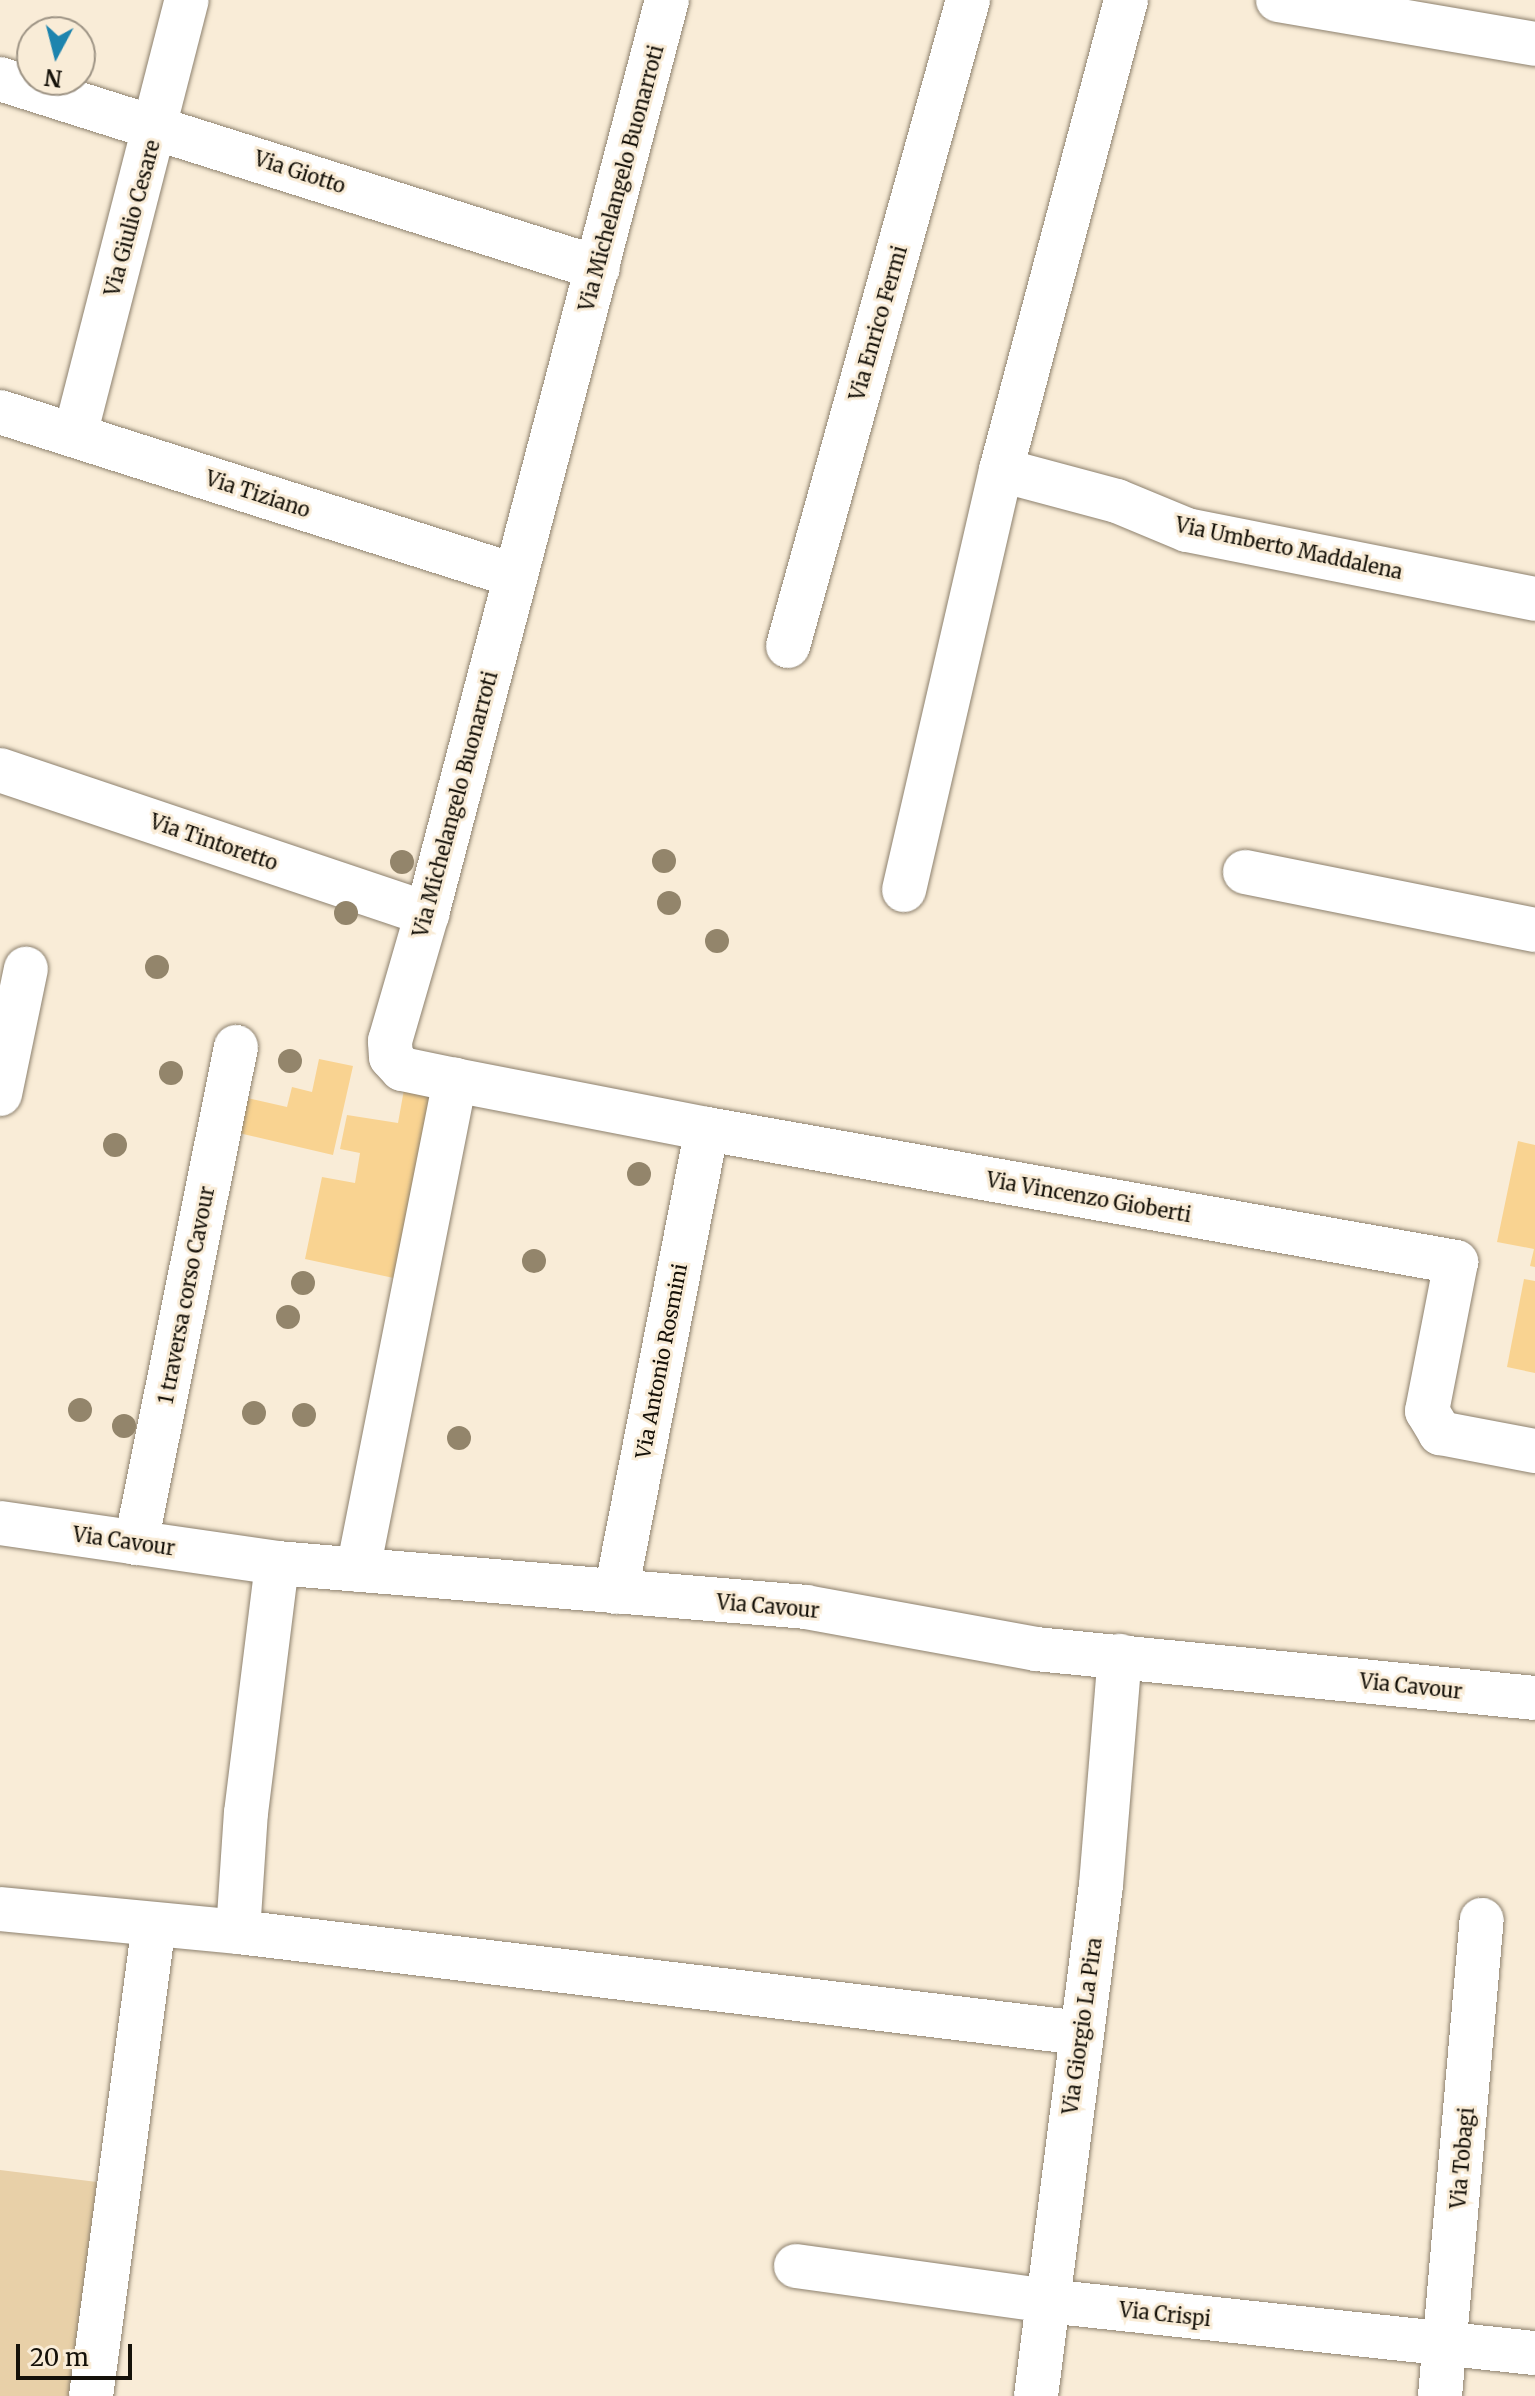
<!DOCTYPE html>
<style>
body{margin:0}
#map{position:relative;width:1535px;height:2396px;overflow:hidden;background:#f9ecd7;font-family:Merriweather,serif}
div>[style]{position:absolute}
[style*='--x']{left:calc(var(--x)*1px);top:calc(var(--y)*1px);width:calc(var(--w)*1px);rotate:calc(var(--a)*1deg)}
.green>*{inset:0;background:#e8d0a8}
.building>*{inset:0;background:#f9d391}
.roads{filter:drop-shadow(0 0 2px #8d816e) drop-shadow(0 0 2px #8d816e)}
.minor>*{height:44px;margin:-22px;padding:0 22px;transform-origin:22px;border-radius:22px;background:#fff}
.trees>*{width:24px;height:24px;margin:-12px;border-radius:50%;background:#93856b}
span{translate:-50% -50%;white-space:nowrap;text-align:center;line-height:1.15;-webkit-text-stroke:6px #f9ecd7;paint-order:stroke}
.street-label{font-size:20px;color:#151109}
.north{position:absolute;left:16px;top:16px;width:80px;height:80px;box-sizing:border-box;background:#f9ecd7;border:2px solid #9e9485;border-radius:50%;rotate:187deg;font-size:22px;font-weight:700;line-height:32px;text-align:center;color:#151109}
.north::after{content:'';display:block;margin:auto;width:28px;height:36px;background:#1d84ae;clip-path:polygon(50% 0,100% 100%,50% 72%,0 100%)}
.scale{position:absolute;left:16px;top:2344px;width:116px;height:36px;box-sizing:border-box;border:4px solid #151109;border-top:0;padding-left:10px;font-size:24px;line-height:28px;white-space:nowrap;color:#151109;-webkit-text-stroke:6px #f9ecd7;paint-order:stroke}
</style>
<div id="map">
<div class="green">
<i style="clip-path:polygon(0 2170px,97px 2182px,69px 2396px,0 2396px)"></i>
</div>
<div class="building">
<i style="clip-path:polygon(319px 1059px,353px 1066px,333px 1155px,230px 1131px,239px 1096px,287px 1107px,292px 1087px,312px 1092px)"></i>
<i style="clip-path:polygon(405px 1084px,431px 1089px,403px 1280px,305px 1259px,322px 1177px,355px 1183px,360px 1153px,340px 1149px,347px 1115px,398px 1123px)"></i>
<i style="clip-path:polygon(1518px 1141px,1535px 1145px,1535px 1267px,1530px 1266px,1534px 1249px,1497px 1242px)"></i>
<i style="clip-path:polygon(1524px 1279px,1535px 1281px,1535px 1373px,1507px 1367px)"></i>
</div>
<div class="roads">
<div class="minor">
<i style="--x:1278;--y:0;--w:261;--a:9.7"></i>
<i style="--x:0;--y:79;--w:627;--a:17.54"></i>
<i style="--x:0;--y:412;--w:541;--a:17.63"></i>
<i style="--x:75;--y:435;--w:449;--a:-75.6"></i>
<i style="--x:1001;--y:470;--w:120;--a:15"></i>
<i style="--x:1117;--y:501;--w:76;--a:22.5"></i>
<i style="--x:1187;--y:530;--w:355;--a:11.2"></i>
<i style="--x:788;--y:646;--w:671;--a:-74.43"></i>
<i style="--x:0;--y:770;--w:451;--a:18.6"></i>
<i style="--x:1245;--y:872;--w:296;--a:11.3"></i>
<i style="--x:904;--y:890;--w:431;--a:-77"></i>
<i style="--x:1001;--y:470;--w:486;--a:-75.1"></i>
<i style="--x:455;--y:1080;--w:257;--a:11"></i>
<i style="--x:707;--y:1129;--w:761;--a:10.07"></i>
<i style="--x:1456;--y:1262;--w:152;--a:101"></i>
<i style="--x:1427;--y:1411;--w:26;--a:59"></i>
<i style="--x:1440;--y:1433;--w:97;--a:10.7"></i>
<i style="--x:0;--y:1094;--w:128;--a:-78.3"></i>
<i style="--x:0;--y:1523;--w:280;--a:8.2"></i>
<i style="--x:277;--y:1563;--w:531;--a:4.75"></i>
<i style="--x:806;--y:1607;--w:234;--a:10.3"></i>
<i style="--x:1036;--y:1649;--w:501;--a:5.61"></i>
<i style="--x:136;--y:1543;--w:506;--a:-78.6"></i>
<i style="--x:358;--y:1570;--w:500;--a:-78.8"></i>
<i style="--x:455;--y:1080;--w:54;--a:-168.3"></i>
<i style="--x:402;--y:1069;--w:16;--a:-133"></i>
<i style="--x:391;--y:1057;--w:16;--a:-94"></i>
<i style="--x:390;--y:1041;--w:132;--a:-73.8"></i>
<i style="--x:427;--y:914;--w:945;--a:-75.29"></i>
<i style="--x:616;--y:1592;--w:472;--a:-78.9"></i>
<i style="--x:0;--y:1909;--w:239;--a:5.5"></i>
<i style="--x:238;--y:1932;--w:849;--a:6.83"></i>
<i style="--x:238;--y:1932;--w:119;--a:-86.2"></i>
<i style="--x:246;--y:1813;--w:252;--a:-82.9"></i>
<i style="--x:796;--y:2266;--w:253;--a:7.9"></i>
<i style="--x:1047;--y:2301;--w:491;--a:6.1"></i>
<i style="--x:91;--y:2396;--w:474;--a:-82.4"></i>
<i style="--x:1036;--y:2396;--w:515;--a:-82.75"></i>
<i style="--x:1101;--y:1885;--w:230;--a:-85.3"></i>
<i style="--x:1440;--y:2396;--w:478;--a:-85"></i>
</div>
</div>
<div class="trees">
<i style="left:664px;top:861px"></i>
<i style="left:402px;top:862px"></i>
<i style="left:669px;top:903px"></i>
<i style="left:346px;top:913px"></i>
<i style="left:717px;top:941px"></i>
<i style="left:157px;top:967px"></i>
<i style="left:290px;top:1061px"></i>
<i style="left:171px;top:1073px"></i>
<i style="left:115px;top:1145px"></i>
<i style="left:639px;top:1174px"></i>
<i style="left:534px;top:1261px"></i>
<i style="left:303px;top:1283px"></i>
<i style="left:288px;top:1317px"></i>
<i style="left:80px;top:1410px"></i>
<i style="left:254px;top:1413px"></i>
<i style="left:304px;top:1415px"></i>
<i style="left:124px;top:1426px"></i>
<i style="left:459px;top:1438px"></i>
</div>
<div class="street-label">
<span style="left:300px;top:172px;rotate:18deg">Via Giotto</span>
<span style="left:621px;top:178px;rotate:-75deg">Via Michelangelo Buonarroti</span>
<span style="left:132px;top:218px;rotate:-75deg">Via Giulio Cesare</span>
<span style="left:878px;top:323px;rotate:-74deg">Via Enrico Fermi</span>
<span style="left:258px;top:494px;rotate:18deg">Via Tiziano</span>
<span style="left:1289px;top:548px;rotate:12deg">Via Umberto Maddalena</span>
<span style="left:455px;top:804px;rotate:-75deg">Via Michelangelo Buonarroti</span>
<span style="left:214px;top:842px;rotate:19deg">Via Tintoretto</span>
<span style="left:1089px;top:1197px;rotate:10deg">Via Vincenzo Gioberti</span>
<span style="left:186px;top:1295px;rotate:-79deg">1 traversa corso Cavour</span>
<span style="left:661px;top:1361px;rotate:-79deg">Via Antonio Rosmini</span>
<span style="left:124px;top:1541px;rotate:8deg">Via Cavour</span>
<span style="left:768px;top:1606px;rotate:5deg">Via Cavour</span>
<span style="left:1411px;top:1686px;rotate:6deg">Via Cavour</span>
<span style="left:1082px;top:2026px;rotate:-82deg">Via Giorgio La Pira</span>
<span style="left:1462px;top:2158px;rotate:-85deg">Via Tobagi</span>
<span style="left:1165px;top:2314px;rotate:6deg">Via Crispi</span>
</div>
<div class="north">N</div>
<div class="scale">20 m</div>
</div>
